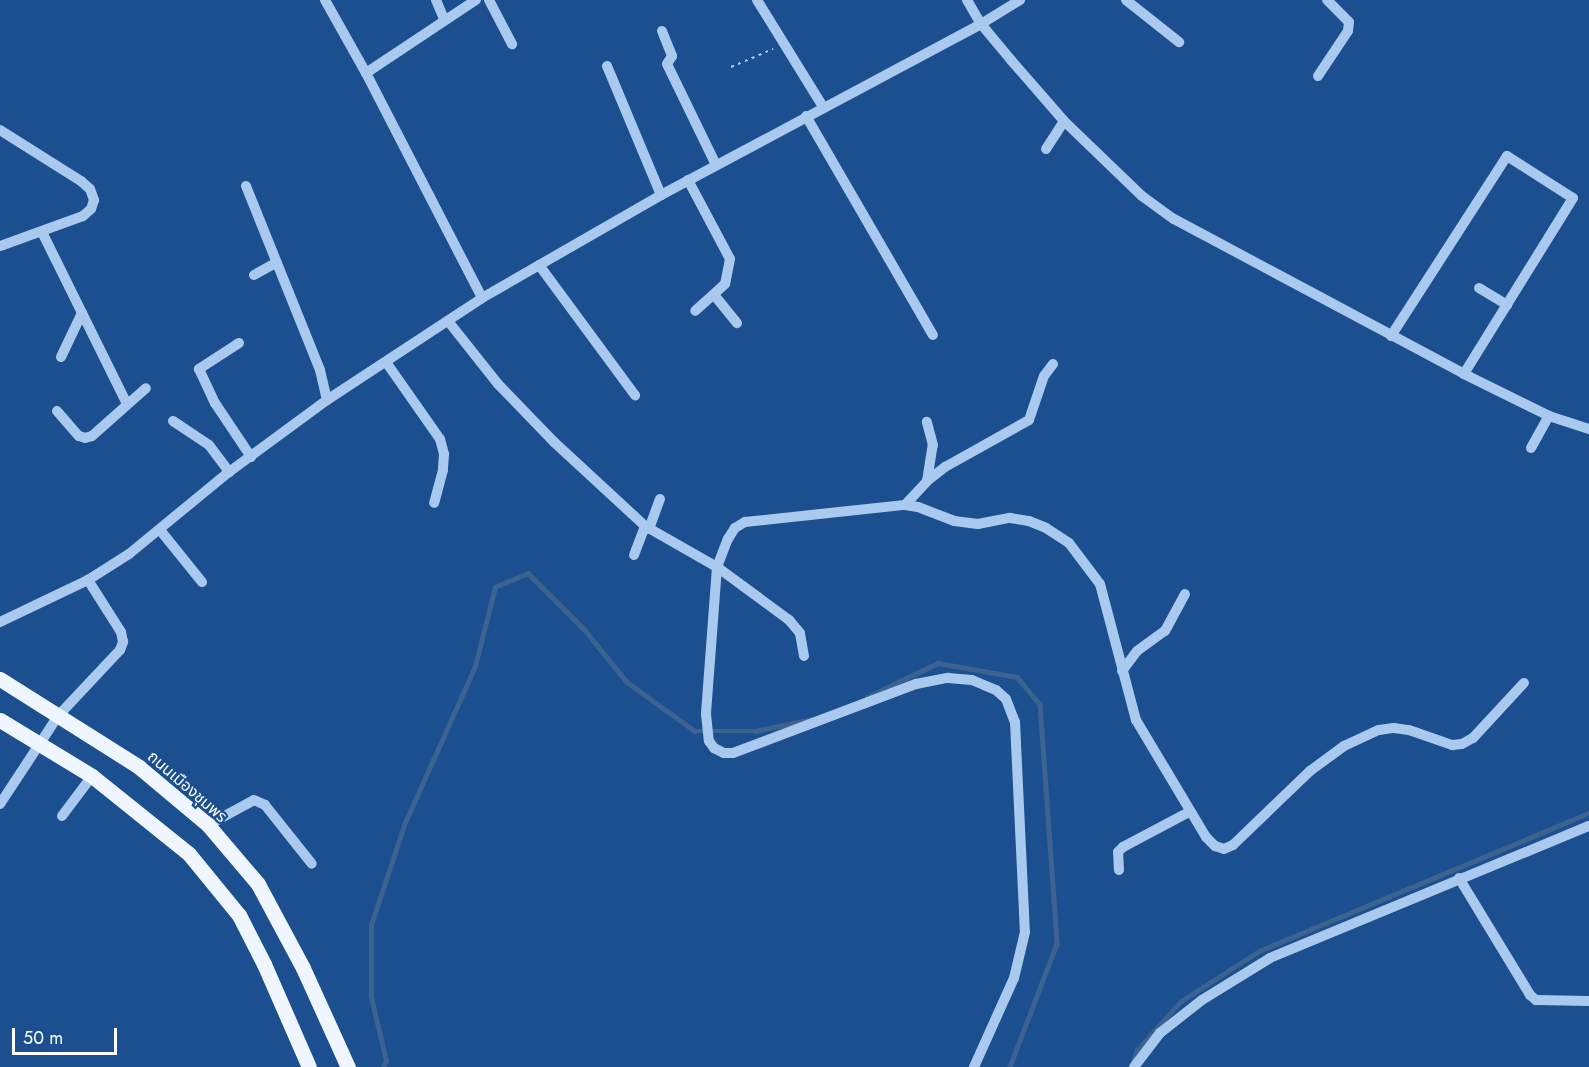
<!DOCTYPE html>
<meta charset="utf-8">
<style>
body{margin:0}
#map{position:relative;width:1589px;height:1067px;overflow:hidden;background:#1b4f8f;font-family:Jost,"Noto Sans Thai",sans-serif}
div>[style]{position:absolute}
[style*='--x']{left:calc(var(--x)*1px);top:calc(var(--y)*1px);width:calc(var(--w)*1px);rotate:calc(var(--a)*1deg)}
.stream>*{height:4.5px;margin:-2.25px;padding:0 2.25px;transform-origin:2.25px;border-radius:2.25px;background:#3c6290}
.path>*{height:2px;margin-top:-1px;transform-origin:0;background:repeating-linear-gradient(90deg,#a9c9ee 0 3px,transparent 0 7.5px)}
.minor>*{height:10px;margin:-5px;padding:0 5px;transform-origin:5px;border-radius:5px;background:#a9c9ee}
.major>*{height:15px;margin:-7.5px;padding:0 7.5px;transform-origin:7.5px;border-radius:7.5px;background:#f0f6ff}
span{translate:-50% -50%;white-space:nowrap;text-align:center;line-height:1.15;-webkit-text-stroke:4.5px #1b4f8f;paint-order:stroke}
.street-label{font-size:16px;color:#fff}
.scale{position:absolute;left:12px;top:1028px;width:105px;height:27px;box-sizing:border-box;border:3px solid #fff;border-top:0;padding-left:8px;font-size:18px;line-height:21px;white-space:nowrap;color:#fff;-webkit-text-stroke:4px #1b4f8f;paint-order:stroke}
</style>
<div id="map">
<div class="stream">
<i style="--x:867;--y:697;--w:79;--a:-25.6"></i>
<i style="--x:938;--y:663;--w:80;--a:10"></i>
<i style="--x:1017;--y:677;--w:35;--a:50"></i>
<i style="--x:1040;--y:704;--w:241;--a:85.9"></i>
<i style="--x:1057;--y:944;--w:132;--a:110.9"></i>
<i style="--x:1133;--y:1061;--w:12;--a:-70"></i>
<i style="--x:1137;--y:1050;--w:64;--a:-48.1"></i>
<i style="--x:1180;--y:1002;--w:94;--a:-32.8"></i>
<i style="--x:1259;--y:951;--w:358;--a:-22.7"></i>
<i style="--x:383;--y:1067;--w:7;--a:-63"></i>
<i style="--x:386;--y:1061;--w:66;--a:-103.2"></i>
<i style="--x:371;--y:997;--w:72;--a:-90"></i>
<i style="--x:371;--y:925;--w:105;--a:-71.7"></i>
<i style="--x:404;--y:825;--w:174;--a:-65.9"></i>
<i style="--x:475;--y:666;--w:81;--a:-75.8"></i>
<i style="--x:495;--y:587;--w:36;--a:-23"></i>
<i style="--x:528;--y:573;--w:79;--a:45"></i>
<i style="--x:584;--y:629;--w:68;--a:50.9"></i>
<i style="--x:627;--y:682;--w:84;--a:35.8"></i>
<i style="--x:695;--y:731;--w:60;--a:0"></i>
<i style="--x:755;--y:731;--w:58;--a:-11.9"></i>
</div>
<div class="path">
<i style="--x:731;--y:67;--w:46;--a:-23.2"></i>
</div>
<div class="minor">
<i style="--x:325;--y:0;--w:84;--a:60.7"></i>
<i style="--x:366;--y:73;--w:253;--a:62.7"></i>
<i style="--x:436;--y:0;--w:21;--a:67"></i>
<i style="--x:489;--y:0;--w:50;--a:62.4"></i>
<i style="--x:757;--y:0;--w:126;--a:58.3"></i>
<i style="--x:967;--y:0;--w:28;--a:60"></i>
<i style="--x:981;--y:24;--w:47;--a:50.2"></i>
<i style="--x:1011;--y:60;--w:81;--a:49"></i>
<i style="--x:1064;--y:121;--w:108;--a:43.9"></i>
<i style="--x:1142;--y:196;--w:39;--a:36"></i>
<i style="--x:1174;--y:219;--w:329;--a:28.1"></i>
<i style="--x:1464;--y:374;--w:95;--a:26.3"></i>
<i style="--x:1549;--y:416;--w:42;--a:18"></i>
<i style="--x:1126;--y:0;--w:68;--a:38.4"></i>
<i style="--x:662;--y:31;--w:27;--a:68"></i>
<i style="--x:672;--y:56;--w:9;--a:122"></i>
<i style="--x:667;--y:64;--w:112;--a:64.1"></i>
<i style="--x:607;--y:66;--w:140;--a:67.3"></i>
<i style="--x:366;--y:73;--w:132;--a:-33.6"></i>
<i style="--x:1318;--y:76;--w:54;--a:-56.3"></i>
<i style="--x:1348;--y:31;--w:9;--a:-84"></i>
<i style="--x:1349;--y:22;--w:31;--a:-135"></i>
<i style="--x:806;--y:116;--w:253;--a:59.9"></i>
<i style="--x:0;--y:130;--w:96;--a:32.2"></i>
<i style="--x:81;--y:181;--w:12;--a:42"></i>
<i style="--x:90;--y:189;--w:12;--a:70"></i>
<i style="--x:94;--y:200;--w:9;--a:108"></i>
<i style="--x:91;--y:209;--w:11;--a:139"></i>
<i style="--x:83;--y:216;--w:88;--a:160.1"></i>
<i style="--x:1046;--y:149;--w:33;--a:-57"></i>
<i style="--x:688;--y:180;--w:89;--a:62"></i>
<i style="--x:730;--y:259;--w:25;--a:101"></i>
<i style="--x:725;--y:284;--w:40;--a:138"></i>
<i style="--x:246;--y:186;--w:198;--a:68.1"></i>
<i style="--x:320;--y:370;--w:31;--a:77"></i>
<i style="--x:42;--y:232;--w:192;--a:63.7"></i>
<i style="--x:539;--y:265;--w:162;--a:53.6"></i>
<i style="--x:254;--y:275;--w:26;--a:-29"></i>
<i style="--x:1479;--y:288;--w:33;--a:31"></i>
<i style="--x:715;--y:296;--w:35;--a:51"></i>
<i style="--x:448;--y:321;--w:80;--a:51.6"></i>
<i style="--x:498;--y:384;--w:81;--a:46"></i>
<i style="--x:554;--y:442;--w:124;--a:42.7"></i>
<i style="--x:645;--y:526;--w:83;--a:29.7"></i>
<i style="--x:717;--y:567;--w:147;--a:94.3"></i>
<i style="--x:706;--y:714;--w:27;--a:84"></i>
<i style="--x:709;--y:741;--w:9;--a:54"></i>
<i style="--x:714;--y:748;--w:11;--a:27"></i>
<i style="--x:724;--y:753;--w:9;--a:0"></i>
<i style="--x:733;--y:753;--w:196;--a:-20.7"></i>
<i style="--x:916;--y:684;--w:33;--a:-11"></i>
<i style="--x:948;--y:678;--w:24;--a:5"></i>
<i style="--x:972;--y:680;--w:26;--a:23"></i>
<i style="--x:996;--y:690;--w:13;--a:42"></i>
<i style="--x:1006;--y:699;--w:25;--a:69"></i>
<i style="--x:1015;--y:722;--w:210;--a:87.3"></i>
<i style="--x:1025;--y:932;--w:47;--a:103.4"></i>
<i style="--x:1014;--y:978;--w:98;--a:114.2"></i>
<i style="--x:1391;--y:336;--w:214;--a:-57.2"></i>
<i style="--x:1507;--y:156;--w:78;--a:32.5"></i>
<i style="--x:1573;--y:198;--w:207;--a:121.8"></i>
<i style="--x:239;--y:343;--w:48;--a:147"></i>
<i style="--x:199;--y:369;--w:38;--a:65"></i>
<i style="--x:215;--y:403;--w:65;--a:56.3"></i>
<i style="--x:61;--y:357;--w:49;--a:-64.5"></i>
<i style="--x:386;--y:362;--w:94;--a:55"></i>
<i style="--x:440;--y:439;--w:16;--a:75"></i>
<i style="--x:444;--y:454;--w:16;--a:94"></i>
<i style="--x:443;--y:470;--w:34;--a:105"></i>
<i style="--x:57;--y:411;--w:33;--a:49"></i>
<i style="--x:79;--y:436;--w:6;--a:18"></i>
<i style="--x:85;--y:438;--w:7;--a:-16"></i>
<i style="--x:92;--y:436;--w:72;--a:-41.6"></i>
<i style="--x:173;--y:421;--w:43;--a:33.7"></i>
<i style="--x:209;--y:445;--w:34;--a:53"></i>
<i style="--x:1531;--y:448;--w:37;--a:-61"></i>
<i style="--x:927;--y:481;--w:36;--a:-81"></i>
<i style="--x:933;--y:445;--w:24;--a:-105"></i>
<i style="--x:905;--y:505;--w:33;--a:-47"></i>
<i style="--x:927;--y:481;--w:23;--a:-38"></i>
<i style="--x:945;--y:467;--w:96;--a:-29.2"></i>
<i style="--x:1029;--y:420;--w:46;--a:-71.2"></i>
<i style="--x:1044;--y:376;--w:15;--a:-53"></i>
<i style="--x:649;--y:529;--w:32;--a:-70"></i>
<i style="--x:160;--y:530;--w:67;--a:51.1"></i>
<i style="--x:634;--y:555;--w:31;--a:-69"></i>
<i style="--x:0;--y:622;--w:98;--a:-25.5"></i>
<i style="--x:88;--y:580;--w:49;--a:-32.4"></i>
<i style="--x:129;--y:554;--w:129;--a:-39.4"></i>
<i style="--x:229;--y:472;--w:122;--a:-36.3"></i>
<i style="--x:327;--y:400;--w:186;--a:-33.3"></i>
<i style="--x:482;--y:298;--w:207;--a:-29.9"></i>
<i style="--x:661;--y:195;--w:363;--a:-28.1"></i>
<i style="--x:981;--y:24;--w:46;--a:-31.6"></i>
<i style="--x:804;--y:656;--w:23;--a:-100"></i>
<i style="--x:800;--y:633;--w:17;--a:-130"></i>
<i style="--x:789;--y:620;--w:89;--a:-143.6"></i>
<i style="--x:717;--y:567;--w:30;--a:-69"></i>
<i style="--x:728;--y:539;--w:13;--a:-58"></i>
<i style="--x:735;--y:528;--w:12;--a:-31"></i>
<i style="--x:745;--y:522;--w:161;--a:-6.1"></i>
<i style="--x:905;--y:505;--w:13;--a:9"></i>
<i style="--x:918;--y:507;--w:39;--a:21"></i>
<i style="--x:954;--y:521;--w:24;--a:7"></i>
<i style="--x:978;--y:524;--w:33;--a:-11"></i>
<i style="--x:1010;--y:518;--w:19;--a:9"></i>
<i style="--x:1029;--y:521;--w:18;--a:22"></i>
<i style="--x:1046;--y:528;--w:27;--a:33"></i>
<i style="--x:1069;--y:543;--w:51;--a:52.9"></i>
<i style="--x:1100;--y:584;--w:141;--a:75.2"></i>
<i style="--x:1136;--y:720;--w:136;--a:59.1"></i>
<i style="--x:1206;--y:837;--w:13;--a:45"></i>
<i style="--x:1215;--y:846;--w:9;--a:18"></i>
<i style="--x:1224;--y:849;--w:10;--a:-24"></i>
<i style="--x:1233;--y:845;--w:107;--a:-43.9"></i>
<i style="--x:1310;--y:771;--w:42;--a:-36.3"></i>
<i style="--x:1344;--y:746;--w:38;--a:-25"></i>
<i style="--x:1379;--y:730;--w:15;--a:-8"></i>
<i style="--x:1394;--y:728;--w:15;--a:8"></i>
<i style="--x:1409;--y:730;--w:46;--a:19.2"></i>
<i style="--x:1452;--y:745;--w:10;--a:-6"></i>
<i style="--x:1462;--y:744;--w:13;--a:-29"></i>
<i style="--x:1473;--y:738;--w:75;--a:-47.2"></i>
<i style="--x:1122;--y:671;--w:25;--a:-53"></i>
<i style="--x:1137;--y:651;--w:34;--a:-36"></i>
<i style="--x:1165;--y:631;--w:42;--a:-61.6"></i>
<i style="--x:0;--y:804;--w:105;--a:-56.6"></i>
<i style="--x:58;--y:716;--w:91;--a:-46.8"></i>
<i style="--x:120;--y:650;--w:9;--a:-69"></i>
<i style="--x:123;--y:642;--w:10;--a:-101"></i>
<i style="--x:121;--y:632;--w:62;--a:-122.4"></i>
<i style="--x:62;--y:816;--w:50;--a:-53.1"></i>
<i style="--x:208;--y:825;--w:52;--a:-28.5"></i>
<i style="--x:254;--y:800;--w:12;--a:24"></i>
<i style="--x:265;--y:805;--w:75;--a:51.5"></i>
<i style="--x:1119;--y:870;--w:18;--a:-93"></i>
<i style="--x:1118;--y:852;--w:7;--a:-45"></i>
<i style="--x:1123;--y:847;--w:75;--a:-27.9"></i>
<i style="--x:1459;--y:878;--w:137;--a:58.7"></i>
<i style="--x:1530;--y:995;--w:8;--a:40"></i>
<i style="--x:1536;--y:1000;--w:53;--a:1.1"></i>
<i style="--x:1134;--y:1067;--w:43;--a:-52.6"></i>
<i style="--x:1160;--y:1033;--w:53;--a:-38.2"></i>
<i style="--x:1202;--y:1000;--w:80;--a:-31.7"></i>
<i style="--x:1270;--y:958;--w:345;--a:-22.5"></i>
</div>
<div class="major">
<i style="--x:0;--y:679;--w:165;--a:32.3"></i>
<i style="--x:139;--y:767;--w:90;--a:40"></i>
<i style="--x:208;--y:825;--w:77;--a:49.7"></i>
<i style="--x:258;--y:884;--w:95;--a:61.8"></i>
<i style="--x:303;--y:968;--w:109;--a:65.6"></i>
<i style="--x:0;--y:720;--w:108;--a:31.3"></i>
<i style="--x:92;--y:776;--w:124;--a:38.8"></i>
<i style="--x:189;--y:854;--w:79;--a:50.7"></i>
<i style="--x:239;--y:915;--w:55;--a:63"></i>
<i style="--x:264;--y:964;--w:112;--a:66.4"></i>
</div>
<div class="street-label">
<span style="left:187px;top:787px;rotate:41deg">ถนนเมืองชุมพร</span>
</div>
<div class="scale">50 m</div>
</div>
